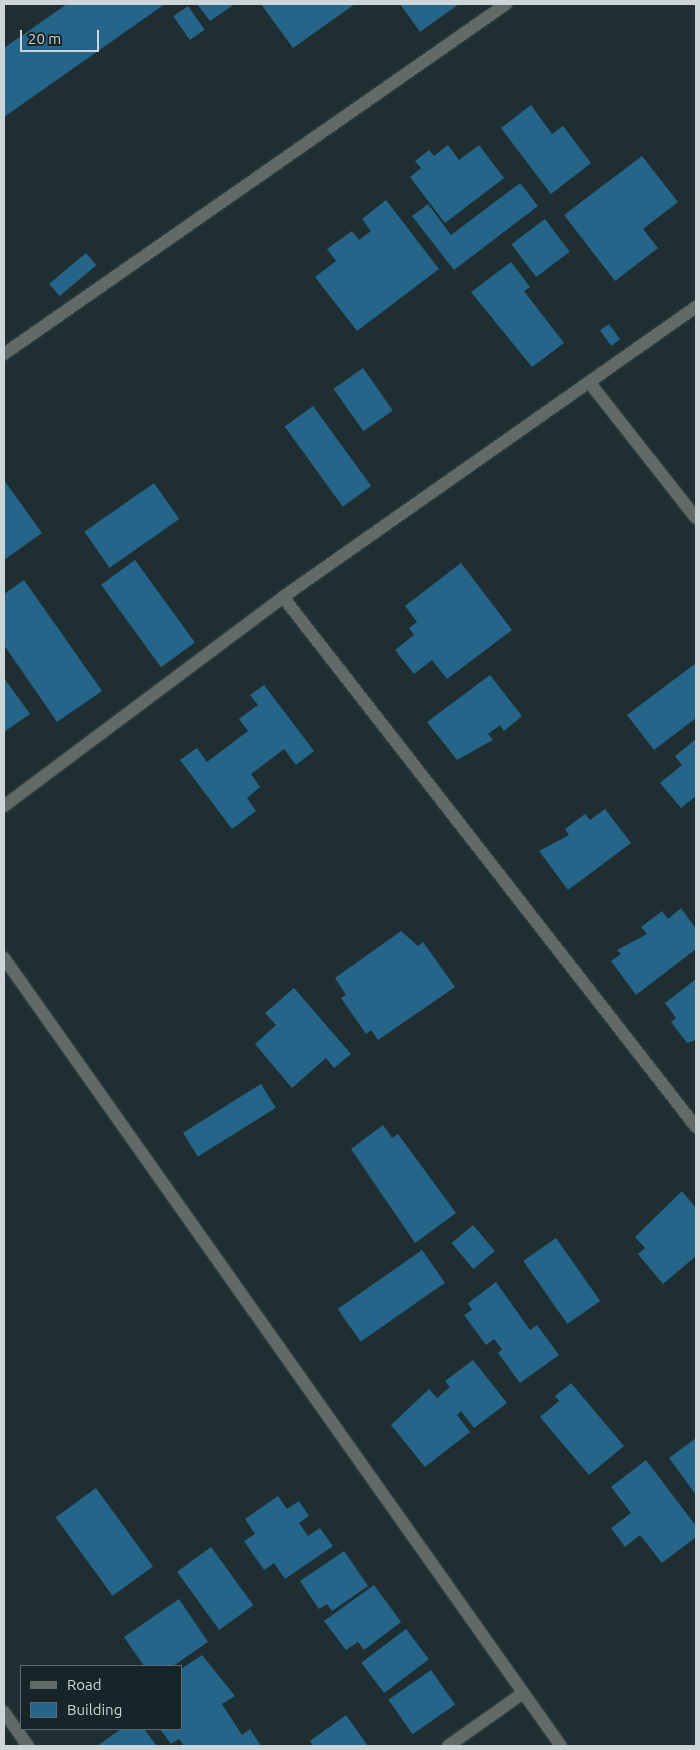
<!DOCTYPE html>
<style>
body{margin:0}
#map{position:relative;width:700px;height:1750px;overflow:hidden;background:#1f2f31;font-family:Ubuntu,sans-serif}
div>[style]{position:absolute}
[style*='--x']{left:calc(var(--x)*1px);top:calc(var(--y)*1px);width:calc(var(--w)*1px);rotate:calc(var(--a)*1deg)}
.building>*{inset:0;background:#246589;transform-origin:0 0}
.roads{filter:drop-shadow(0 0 1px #3b4a4c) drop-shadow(0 0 1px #3b4a4c)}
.minor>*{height:12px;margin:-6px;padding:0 6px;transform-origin:6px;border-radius:6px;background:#626a68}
span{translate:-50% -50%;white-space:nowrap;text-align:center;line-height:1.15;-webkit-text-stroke:4px #162527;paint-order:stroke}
.frame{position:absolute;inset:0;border:5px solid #ccd5d7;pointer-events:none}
.legend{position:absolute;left:20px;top:1665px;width:162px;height:65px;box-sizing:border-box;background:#162527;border:1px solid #5f6b6d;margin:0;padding:6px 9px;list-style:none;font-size:15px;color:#ccd5d7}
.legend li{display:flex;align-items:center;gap:10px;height:25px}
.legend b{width:25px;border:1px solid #5f6b6d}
.scale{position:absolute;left:20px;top:30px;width:79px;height:22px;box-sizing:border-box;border:2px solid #ccd5d7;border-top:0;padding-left:6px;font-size:15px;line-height:18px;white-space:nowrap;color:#ccd5d7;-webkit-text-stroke:4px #162527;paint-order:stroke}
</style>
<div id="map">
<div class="building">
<i style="clip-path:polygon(67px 4px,165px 4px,4px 117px,4px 48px)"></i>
<i style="clip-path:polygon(197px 4px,235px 4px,210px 21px)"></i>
<i style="clip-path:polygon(261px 4px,355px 4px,293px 48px)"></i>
<i style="clip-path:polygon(400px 4px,459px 4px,420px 32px)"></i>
<i style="left:188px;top:6px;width:29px;height:18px;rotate:55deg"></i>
<i style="clip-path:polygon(531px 105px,552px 134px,563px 126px,591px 163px,551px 194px,501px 128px)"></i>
<i style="clip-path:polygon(448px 145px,459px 160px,479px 145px,504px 178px,445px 223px,410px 177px,421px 168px,415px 161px,429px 150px,434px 156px)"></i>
<i style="clip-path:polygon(642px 156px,678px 202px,643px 229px,658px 248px,615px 281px,564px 215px)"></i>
<i style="clip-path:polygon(520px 183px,538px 206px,454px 270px,412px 216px,428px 204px,451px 235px)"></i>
<i style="clip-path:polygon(386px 200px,439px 269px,357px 331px,315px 277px,336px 261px,327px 249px,352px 231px,359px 240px,371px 231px,362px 219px)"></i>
<i style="left:545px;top:219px;width:41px;height:42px;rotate:53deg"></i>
<i style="left:86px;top:253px;width:16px;height:48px;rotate:50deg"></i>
<i style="clip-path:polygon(511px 262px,530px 287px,524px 291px,564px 343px,532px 367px,471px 292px)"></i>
<i style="left:609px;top:324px;width:19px;height:11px;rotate:54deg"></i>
<i style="left:363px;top:368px;width:52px;height:36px;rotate:55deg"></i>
<i style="left:313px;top:406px;width:99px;height:35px;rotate:54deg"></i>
<i style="clip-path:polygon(4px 480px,42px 533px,4px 560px)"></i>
<i style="left:154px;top:483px;width:44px;height:85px;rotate:55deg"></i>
<i style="left:135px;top:560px;width:102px;height:42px;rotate:54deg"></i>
<i style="clip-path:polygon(461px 563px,512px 630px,447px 679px,432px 660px,414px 674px,395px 650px,414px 635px,409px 628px,417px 622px,405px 606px)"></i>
<i style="clip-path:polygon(24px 580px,102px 691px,57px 722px,4px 645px,4px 594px)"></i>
<i style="clip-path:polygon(696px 663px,696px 718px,654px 750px,627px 715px)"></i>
<i style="clip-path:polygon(490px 675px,522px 716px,504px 731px,500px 725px,488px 734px,493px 740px,457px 760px,427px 722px)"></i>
<i style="clip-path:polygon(4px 678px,30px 714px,4px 732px)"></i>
<i style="clip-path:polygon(264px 685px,314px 751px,296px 765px,284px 749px,251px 774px,260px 787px,247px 798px,256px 811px,232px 829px,180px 760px,197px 748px,207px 762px,248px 731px,239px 719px,258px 705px,250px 695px)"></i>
<i style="clip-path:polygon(696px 739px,696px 796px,681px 808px,660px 783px,682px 765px,675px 756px)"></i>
<i style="clip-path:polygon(605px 809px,631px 843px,568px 890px,539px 851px,569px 835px,565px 829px,585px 814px,590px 820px)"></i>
<i style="clip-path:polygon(681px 908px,696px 929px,696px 949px,636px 995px,611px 961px,621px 954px,617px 950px,647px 934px,641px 927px,662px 911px,668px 919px)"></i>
<i style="clip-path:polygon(401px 931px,418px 946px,423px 942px,455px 987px,378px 1040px,371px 1030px,366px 1034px,341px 998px,346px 995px,335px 978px)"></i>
<i style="clip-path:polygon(696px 979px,696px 1040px,687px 1043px,671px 1022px,676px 1018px,665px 1003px)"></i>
<i style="clip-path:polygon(294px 988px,351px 1054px,334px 1068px,326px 1058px,292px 1088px,255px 1044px,276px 1025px,265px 1013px)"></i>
<i style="left:261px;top:1084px;width:28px;height:92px;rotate:58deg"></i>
<i style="clip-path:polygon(383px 1125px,392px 1138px,398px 1134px,456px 1213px,415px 1243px,351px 1149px)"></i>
<i style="clip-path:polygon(682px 1191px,696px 1208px,696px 1256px,663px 1284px,638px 1254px,645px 1248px,635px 1237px)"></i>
<i style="left:473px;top:1225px;width:34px;height:28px;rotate:50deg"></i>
<i style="left:556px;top:1238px;width:77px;height:40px;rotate:55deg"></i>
<i style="left:422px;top:1250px;width:40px;height:103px;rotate:55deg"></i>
<i style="clip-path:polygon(496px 1282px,530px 1330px,537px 1325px,559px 1355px,520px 1383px,498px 1353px,502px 1349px,494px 1339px,486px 1345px,464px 1315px,472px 1310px,468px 1303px)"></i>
<i style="clip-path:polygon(473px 1360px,507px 1403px,474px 1428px,461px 1411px,457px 1415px,470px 1432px,425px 1467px,391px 1425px,429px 1389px,437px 1398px,450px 1387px,445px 1381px)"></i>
<i style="clip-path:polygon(571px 1383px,624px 1446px,589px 1475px,540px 1417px,559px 1401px,555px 1396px)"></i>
<i style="clip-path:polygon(696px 1438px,696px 1495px,669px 1458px)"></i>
<i style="clip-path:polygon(646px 1460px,696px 1526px,696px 1537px,662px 1563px,640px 1535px,625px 1547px,611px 1528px,631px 1513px,611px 1487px)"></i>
<i style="left:96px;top:1488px;width:97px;height:50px;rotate:54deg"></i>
<i style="clip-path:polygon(278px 1496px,287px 1509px,299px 1501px,309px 1516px,299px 1523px,308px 1536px,320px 1528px,333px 1546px,285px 1579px,274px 1563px,264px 1570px,244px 1541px,255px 1534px,245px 1519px)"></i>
<i style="left:211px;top:1547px;width:72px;height:42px;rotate:54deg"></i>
<i style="clip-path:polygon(344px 1551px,368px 1586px,332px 1611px,327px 1604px,319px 1609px,300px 1581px)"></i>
<i style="clip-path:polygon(374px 1585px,401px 1622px,364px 1650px,358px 1642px,346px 1650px,324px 1621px)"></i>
<i style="clip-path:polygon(179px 1599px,208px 1642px,173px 1666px,144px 1666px,124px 1637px)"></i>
<i style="left:406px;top:1629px;width:38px;height:56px;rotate:53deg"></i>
<i style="clip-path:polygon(202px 1655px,235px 1696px,222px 1704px,242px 1735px,250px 1729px,261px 1746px,184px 1746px,179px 1739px,171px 1744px,160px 1729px,181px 1729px,181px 1669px)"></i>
<i style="left:431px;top:1670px;width:42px;height:52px;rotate:55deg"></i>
<i style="clip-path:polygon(346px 1715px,368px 1746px,313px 1746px,310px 1741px)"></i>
<i style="clip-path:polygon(121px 1729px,144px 1729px,157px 1746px,97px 1746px)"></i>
</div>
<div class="roads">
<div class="minor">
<i style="--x:4;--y:354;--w:612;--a:-34.88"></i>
<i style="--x:589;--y:382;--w:173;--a:51.8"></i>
<i style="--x:283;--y:597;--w:672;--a:52.07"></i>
<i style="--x:4;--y:806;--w:349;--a:-36.8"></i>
<i style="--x:283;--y:597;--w:505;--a:-35.08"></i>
<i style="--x:4;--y:958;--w:965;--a:54.75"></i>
<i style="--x:4;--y:1712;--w:42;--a:54.8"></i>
<i style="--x:448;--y:1746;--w:92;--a:-35.2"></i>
</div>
</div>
<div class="frame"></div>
<ul class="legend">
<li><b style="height:6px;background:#626a68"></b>Road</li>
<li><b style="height:14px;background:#246589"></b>Building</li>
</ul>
<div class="scale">20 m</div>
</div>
